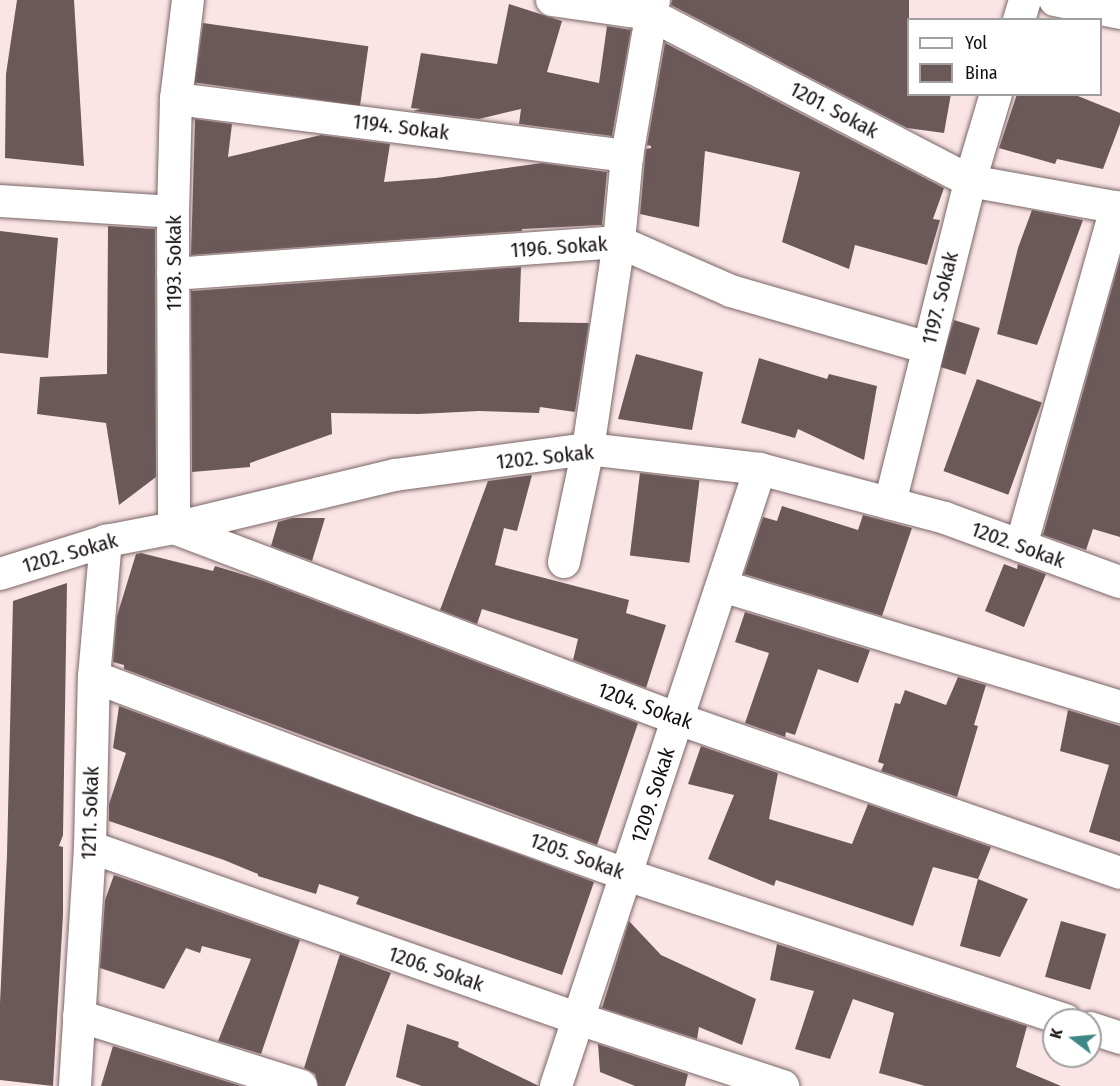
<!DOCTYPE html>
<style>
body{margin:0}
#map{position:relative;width:1120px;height:1086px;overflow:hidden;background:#fbe4e5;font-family:"Fira Sans Condensed",sans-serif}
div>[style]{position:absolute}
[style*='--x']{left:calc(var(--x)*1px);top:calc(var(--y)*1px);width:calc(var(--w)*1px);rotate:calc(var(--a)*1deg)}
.building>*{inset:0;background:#6b5859;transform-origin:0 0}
.roads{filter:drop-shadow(0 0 2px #796666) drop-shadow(0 0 2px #796666)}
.minor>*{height:32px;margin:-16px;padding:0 16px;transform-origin:16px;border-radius:16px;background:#fff}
span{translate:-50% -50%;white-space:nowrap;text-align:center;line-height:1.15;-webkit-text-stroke:6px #fff;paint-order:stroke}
.street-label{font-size:21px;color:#160f0f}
.legend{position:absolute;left:907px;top:18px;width:195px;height:78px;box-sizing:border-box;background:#fff;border:2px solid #a29f9f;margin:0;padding:8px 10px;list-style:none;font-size:18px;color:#160f0f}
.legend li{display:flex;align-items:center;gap:12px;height:30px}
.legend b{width:30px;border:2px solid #a29f9f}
.north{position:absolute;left:1042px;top:1008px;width:60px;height:60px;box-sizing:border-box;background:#fff;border:2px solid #a29f9f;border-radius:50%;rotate:286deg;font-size:16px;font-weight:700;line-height:24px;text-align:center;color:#160f0f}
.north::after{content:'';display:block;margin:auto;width:21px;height:27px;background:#3f8787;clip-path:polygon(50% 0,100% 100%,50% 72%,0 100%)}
</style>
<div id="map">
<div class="building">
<i style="clip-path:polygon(17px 0,74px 0,84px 166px,5px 158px,6px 74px)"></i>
<i style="clip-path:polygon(672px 0,909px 0,909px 94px,951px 94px,944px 133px,907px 128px,671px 5px)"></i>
<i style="clip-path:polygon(509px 4px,562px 21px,547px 72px,599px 83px,607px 26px,631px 30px,612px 136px,519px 124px,521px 109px,479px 119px,413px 111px,420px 109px,411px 108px,421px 53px,497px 64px)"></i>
<i style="left:203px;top:23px;width:167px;height:60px;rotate:8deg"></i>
<i style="clip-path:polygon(665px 43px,944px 188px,933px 219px,940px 220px,927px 265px,855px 245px,849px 269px,782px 242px,800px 172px,705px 151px,699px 227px,640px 214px,645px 158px,646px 149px,651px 148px,651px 146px,647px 145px)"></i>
<i style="clip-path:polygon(1017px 94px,1073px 94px,1120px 113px,1120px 124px,1103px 169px,1057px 159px,1055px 164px,999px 148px)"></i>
<i style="clip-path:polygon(195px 119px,232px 124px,228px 157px,321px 135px,390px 144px,384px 182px,436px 178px,542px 163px,607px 172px,602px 225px,522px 229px,522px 231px,191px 255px)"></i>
<i style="clip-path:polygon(1032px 210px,1083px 220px,1037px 345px,997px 334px,1018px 248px)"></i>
<i style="clip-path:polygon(108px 226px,155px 229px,156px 477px,119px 505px,106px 423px,37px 414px,40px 377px,107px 374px)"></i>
<i style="clip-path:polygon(0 231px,58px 238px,48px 358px,0 353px)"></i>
<i style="clip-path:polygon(1120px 259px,1120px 537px,1093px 529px,1086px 550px,1043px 535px)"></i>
<i style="clip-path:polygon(521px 267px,519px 322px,589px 323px,575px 412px,540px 407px,539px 413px,479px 411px,419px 414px,331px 413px,332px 434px,250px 463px,250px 467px,192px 472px,191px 291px)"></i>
<i style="left:954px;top:320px;width:27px;height:49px;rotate:17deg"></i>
<i style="clip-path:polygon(636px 354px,703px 372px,692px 430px,618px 419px)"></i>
<i style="clip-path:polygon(759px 358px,827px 379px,829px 374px,877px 386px,864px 460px,798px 429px,795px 438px,741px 423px)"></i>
<i style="left:977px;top:379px;width:69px;height:98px;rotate:20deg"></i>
<i style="left:640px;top:473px;width:60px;height:83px;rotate:7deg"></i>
<i style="clip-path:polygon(532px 475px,517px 531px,504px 528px,495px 565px,629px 600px,626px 613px,666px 625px,646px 688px,573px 660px,578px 639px,482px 609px,477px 624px,440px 610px,488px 481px)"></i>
<i style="clip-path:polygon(782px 506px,858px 530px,863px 515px,912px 528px,882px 616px,744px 574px,763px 517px,777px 521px)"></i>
<i style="clip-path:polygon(292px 518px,325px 518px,312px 561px,271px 546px,278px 522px)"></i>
<i style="clip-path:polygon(141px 553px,213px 571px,215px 566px,261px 580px,638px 723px,597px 845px,124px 669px,124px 665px,113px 662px,117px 616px,136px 554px)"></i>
<i style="clip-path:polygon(1004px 564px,1017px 569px,1018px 564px,1046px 574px,1024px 627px,985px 611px)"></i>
<i style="clip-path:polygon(67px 583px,63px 835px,59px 846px,63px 847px,63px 915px,53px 1086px,0 1080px,0 1003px,7px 855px,13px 601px)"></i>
<i style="clip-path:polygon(745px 612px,870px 650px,858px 683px,818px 669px,795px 735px,786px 732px,785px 737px,745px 723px,769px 653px,735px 642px)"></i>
<i style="clip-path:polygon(958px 677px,986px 685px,974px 725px,978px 726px,957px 797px,881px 771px,884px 764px,878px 762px,895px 703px,900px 704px,905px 690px,946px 705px)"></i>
<i style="clip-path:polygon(119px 706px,594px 882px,562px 975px,356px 904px,359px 897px,319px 884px,316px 894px,258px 876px,258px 874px,224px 860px,109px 821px,109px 804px,126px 753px,113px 748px)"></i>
<i style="clip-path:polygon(1068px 710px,1120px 726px,1120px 842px,1089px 832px,1109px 765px,1060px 751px)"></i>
<i style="clip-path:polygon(701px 746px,778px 773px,769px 819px,852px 844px,868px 804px,991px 847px,978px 879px,933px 867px,913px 926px,776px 880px,774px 886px,708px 859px,734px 795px,688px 784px)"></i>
<i style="clip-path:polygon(114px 875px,300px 940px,261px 1054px,218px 1041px,251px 959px,202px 946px,200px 953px,186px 948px,164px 989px,100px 968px,105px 900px)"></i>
<i style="clip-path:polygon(978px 879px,1028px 899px,1000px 957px,960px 946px)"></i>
<i style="clip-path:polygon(629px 921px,661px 955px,756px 999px,742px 1045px,699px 1027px,697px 1039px,602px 1008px)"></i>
<i style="left:1061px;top:921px;width:47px;height:58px;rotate:16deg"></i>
<i style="clip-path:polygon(777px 944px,1027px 1026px,1016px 1067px,1061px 1086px,925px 1086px,879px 1073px,894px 1013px,853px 999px,830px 1059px,795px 1049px,814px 991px,770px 980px)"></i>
<i style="clip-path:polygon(340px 954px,391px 973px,345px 1086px,318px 1086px,315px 1074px,304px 1068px)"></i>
<i style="clip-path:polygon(407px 1024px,459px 1042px,458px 1047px,539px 1086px,422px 1086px,396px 1077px)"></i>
<i style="clip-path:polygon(598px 1044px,688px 1074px,685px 1086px,635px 1086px,600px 1072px)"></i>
<i style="clip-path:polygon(113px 1046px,241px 1086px,101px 1086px)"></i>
</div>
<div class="roads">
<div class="minor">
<i style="--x:188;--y:0;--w:100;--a:96.9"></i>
<i style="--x:176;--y:99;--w:113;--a:91.5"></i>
<i style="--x:173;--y:212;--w:316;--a:89.8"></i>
<i style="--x:174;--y:528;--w:539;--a:20.76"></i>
<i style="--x:678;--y:719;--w:468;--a:19.2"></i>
<i style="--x:552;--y:0;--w:98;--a:8.2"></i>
<i style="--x:649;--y:14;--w:362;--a:27.5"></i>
<i style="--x:970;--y:181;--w:152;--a:10.2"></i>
<i style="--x:1055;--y:0;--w:66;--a:11.3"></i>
<i style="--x:1019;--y:20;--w:21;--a:-73"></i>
<i style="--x:176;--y:99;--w:455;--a:7.2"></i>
<i style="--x:0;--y:201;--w:173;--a:3.6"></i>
<i style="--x:173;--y:274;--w:447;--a:-4.1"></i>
<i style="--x:619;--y:242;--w:122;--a:23.6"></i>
<i style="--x:731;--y:291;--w:205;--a:16.1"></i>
<i style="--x:890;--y:503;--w:332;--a:-76"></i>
<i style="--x:970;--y:181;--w:91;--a:-73.4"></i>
<i style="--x:1021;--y:546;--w:352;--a:-74.3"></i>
<i style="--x:564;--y:562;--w:116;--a:-78"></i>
<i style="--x:588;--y:449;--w:209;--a:-81.5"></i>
<i style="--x:619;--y:242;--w:86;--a:-84.7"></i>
<i style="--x:627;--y:156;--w:158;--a:-80.2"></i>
<i style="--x:0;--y:574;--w:111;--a:-17.3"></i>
<i style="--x:106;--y:541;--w:69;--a:-10.8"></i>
<i style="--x:174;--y:528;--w:227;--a:-13.5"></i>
<i style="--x:395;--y:475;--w:195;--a:-7.7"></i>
<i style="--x:588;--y:449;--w:173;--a:6.6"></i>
<i style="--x:760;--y:469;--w:191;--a:14.8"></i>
<i style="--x:945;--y:518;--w:186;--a:20.1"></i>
<i style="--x:722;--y:586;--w:416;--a:16.9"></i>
<i style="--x:94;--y:677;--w:351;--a:20.7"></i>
<i style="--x:422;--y:801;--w:218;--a:19.8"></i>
<i style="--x:627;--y:875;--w:462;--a:18.3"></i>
<i style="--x:90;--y:847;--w:518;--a:19.38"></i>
<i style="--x:579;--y:1019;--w:215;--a:18.2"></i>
<i style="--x:79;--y:1016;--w:233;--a:17.5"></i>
<i style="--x:1090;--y:1028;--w:32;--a:18"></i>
<i style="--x:75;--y:1086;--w:239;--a:-86.4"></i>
<i style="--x:90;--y:847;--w:170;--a:-88.7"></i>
<i style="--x:94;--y:677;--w:137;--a:-85"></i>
<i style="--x:556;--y:1086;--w:650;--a:-71.7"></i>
</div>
</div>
<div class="street-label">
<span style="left:834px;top:110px;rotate:28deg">1201. Sokak</span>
<span style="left:401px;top:127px;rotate:7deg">1194. Sokak</span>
<span style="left:559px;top:247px;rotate:-4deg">1196. Sokak</span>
<span style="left:174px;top:263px;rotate:-90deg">1193. Sokak</span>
<span style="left:940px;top:298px;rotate:-76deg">1197. Sokak</span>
<span style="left:545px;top:457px;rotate:-6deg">1202. Sokak</span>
<span style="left:1018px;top:545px;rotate:20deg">1202. Sokak</span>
<span style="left:70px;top:553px;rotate:-16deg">1202. Sokak</span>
<span style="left:645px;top:706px;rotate:20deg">1204. Sokak</span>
<span style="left:653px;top:795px;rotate:-72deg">1209. Sokak</span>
<span style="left:90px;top:813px;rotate:-88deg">1211. Sokak</span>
<span style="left:577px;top:856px;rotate:20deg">1205. Sokak</span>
<span style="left:436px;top:969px;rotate:19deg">1206. Sokak</span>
</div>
<ul class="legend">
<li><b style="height:8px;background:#fff"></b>Yol</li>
<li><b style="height:16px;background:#6b5859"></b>Bina</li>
</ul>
<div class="north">K</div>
</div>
